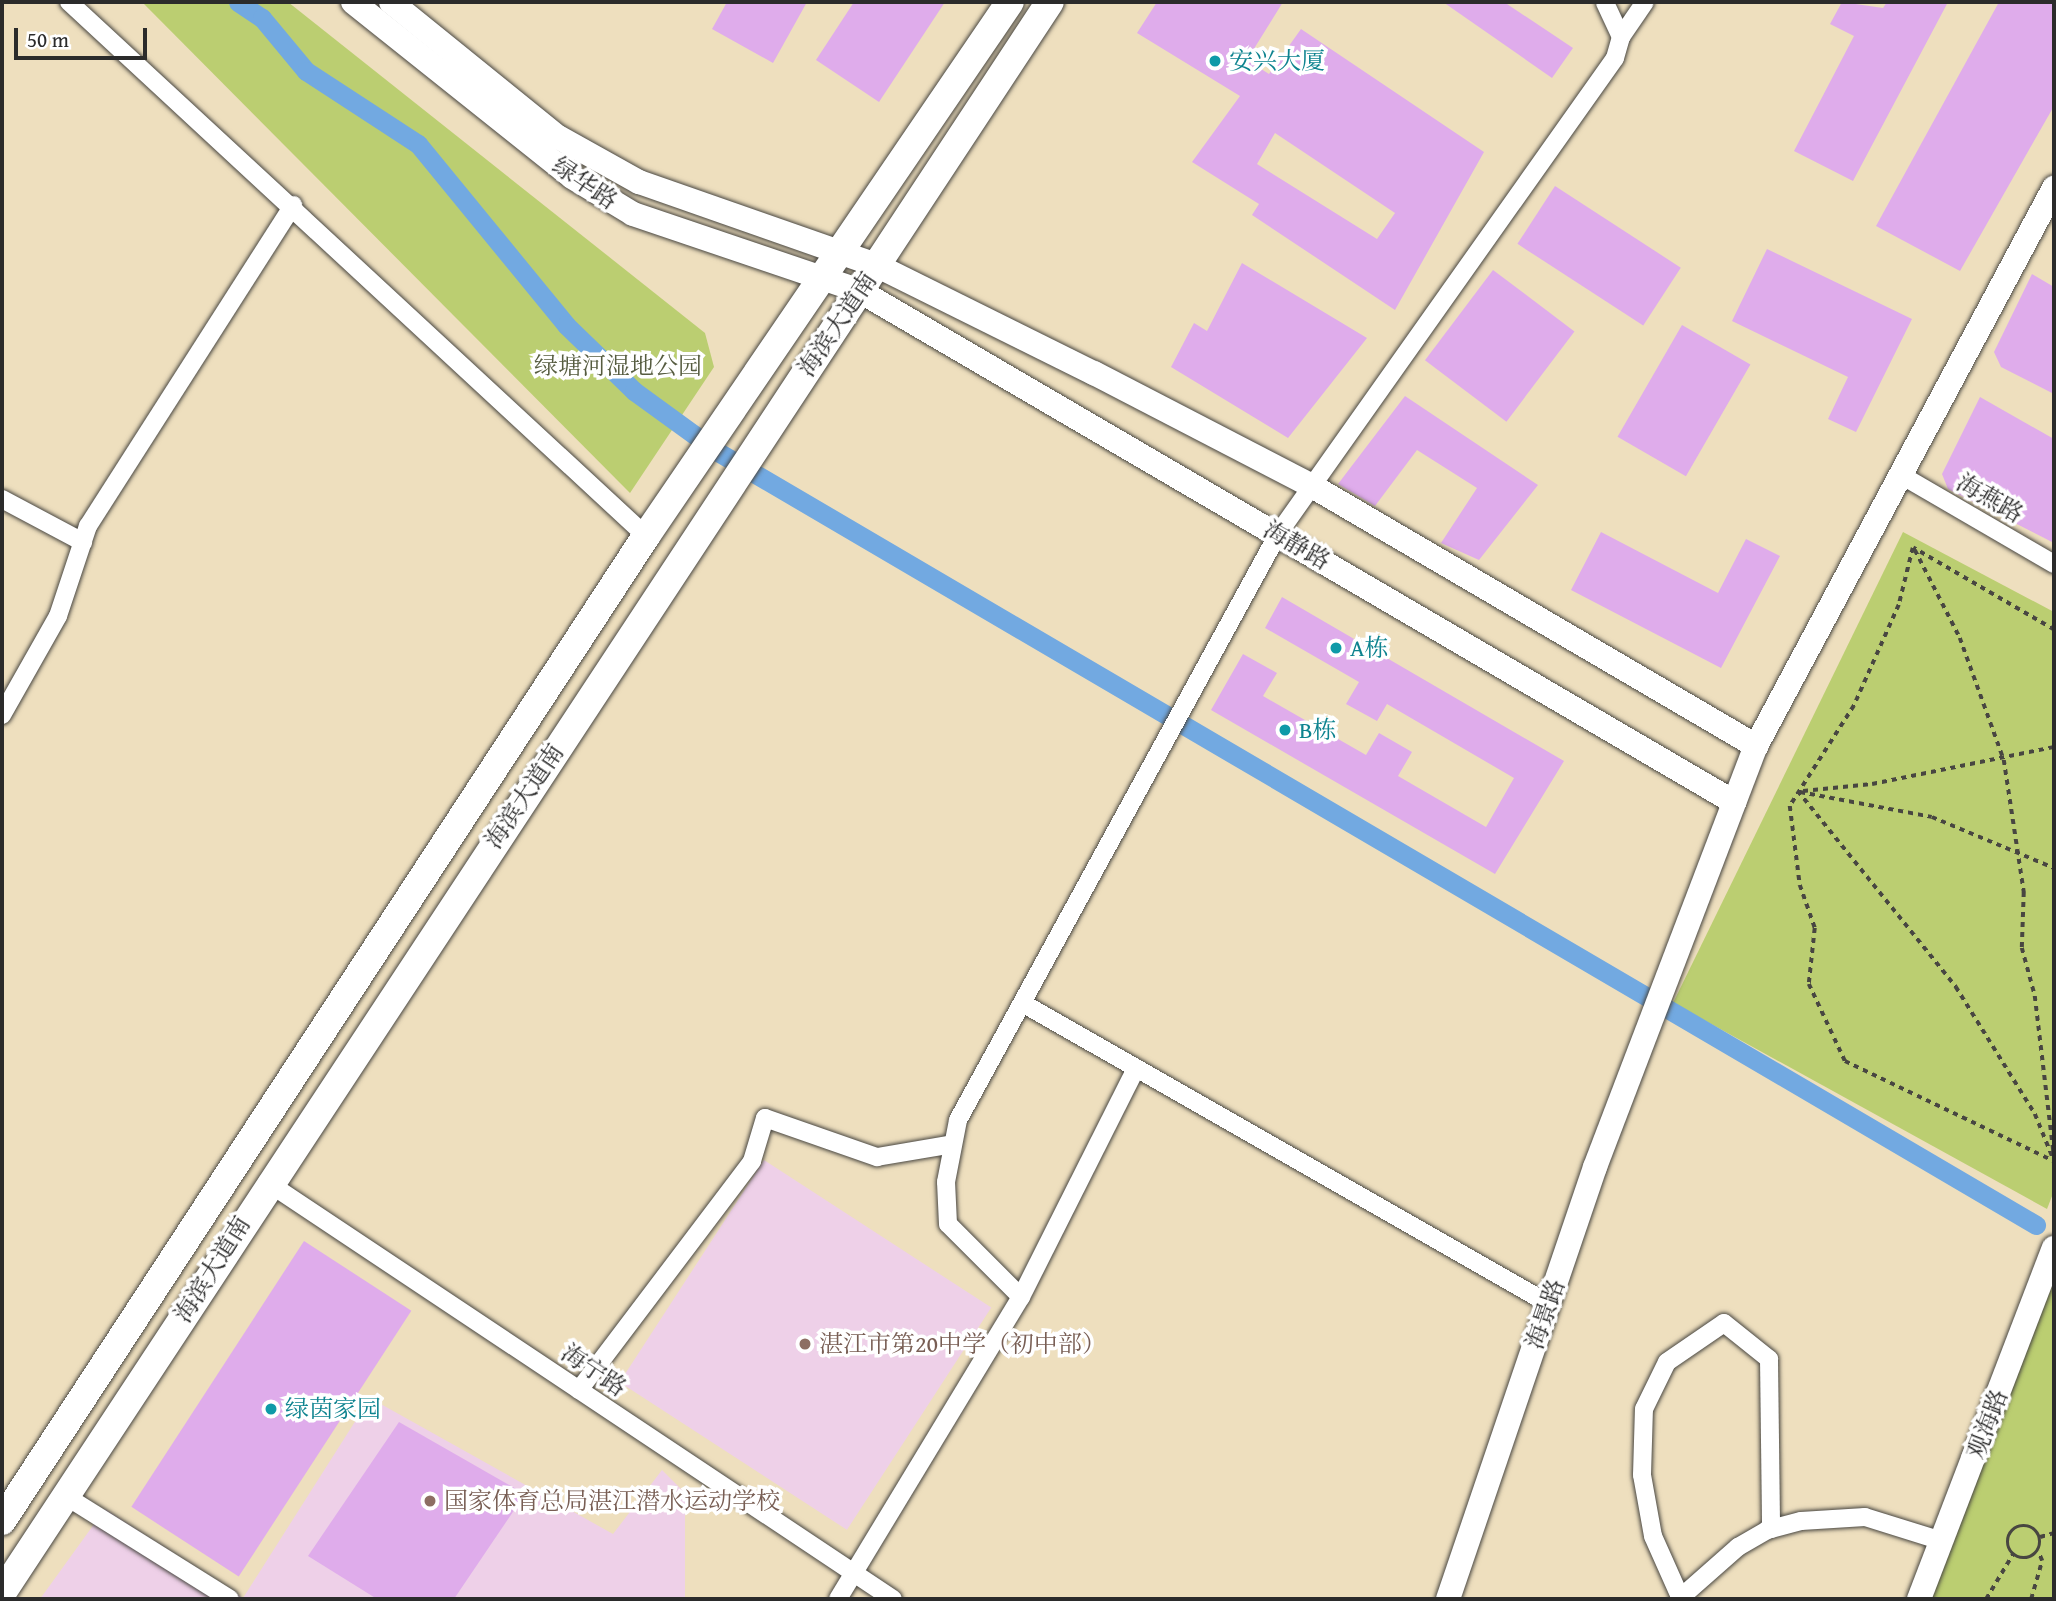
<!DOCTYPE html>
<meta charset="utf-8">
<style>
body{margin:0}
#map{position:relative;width:2056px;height:1601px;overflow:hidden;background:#eedfbe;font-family:"Gentium Book Plus","Noto Serif SC",serif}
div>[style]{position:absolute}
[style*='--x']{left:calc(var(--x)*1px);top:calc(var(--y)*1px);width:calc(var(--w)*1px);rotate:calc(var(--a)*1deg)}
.built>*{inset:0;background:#eed0e8;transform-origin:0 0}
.green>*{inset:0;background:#bbce71}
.canal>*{height:19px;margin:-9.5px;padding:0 9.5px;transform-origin:9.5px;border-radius:9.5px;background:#72a9e1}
.building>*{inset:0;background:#dfaceb;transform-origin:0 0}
.path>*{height:3.5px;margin-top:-1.75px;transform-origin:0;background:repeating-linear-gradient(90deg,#484641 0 5px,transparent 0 10px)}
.path>.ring{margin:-1.75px;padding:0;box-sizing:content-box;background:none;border:3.5px solid #484641;border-radius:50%}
.roads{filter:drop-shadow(0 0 2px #484641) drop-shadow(0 0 2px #484641)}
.street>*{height:18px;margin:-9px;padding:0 9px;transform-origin:9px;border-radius:9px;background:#fff}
.secondary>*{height:24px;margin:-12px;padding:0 12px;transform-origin:12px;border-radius:12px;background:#fff}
.primary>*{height:28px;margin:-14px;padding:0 14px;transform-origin:14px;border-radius:14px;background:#fff}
.dots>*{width:19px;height:19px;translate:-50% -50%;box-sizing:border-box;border:4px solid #fff;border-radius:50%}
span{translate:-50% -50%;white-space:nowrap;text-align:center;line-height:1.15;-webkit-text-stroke:7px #fff;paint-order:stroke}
.culture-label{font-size:24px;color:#0d838f}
.left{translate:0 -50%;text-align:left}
.street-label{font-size:24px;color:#2b2b2b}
.park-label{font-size:24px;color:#565c40}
.education-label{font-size:24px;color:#785e54}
.frame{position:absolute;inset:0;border:4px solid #2b2b2b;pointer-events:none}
.scale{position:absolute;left:14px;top:28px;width:133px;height:32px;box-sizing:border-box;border:4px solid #2b2b2b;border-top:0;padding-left:9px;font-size:21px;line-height:24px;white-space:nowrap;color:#2b2b2b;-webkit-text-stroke:5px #fff;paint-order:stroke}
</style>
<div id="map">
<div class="built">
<i style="left:764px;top:1160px;width:271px;height:265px;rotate:33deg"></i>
<i style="clip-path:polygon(370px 1398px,613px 1534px,662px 1470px,685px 1493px,685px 1599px,40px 1599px,105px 1509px,243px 1598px)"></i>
</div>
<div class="green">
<i style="clip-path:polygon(142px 2px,288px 2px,705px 333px,714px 367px,630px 493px)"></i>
<i style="clip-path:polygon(1903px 532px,2054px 612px,2054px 1191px,2047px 1209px,1673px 1003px)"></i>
<i style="clip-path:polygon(2054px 1278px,2054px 1599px,1929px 1599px)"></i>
</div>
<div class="canal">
<i style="--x:238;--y:2;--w:29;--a:34"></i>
<i style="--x:262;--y:18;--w:69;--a:50.3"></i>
<i style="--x:306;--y:71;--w:134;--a:33.1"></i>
<i style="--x:418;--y:144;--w:234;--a:50.7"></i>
<i style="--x:566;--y:325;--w:95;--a:44.1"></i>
<i style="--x:634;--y:391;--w:104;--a:36"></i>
<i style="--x:718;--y:452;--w:1528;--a:30.39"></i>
</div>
<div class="building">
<i style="clip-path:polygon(727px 2px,807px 2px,773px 63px,712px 29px)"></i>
<i style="clip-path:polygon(854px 2px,945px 2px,879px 102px,816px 60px)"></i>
<i style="clip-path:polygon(evenodd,1157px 2px,1283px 2px,1247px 60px,1269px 74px,1301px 29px,1484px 152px,1395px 310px,1252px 215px,1259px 204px,1192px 162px,1240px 96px,1137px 33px,1157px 2px,1275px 133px,1395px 213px,1377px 239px,1257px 164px,1275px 133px)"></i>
<i style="clip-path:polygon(1443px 2px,1504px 2px,1573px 48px,1552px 78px)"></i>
<i style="clip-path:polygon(1842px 2px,1883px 8px,1887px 2px,1948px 2px,1853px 181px,1794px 151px,1854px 36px,1830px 24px)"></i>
<i style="clip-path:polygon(1999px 2px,2054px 2px,2054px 106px,1960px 271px,1876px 226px)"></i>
<i style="left:1555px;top:186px;width:150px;height:69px;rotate:33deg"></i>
<i style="clip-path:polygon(1767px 249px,1912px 319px,1856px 432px,1828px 419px,1848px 377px,1732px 321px)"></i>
<i style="clip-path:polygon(1242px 263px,1367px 338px,1288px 438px,1171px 367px,1194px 323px,1207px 331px)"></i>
<i style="left:1493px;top:270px;width:102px;height:113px;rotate:37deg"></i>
<i style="clip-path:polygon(2032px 274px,2054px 287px,2054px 394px,2001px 367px,1994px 352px)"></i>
<i style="left:1682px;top:325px;width:79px;height:129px;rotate:30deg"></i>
<i style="clip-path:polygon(1405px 396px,1538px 485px,1479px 560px,1441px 543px,1477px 488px,1417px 450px,1375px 506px,1338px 484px)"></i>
<i style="clip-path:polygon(1980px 397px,2054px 439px,2054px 543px,1948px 489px,1942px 474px)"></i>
<i style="clip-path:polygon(1601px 532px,1718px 593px,1746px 539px,1780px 556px,1721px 668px,1571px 590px)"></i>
<i style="clip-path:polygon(1282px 597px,1564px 761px,1495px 874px,1211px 710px,1243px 654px,1277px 673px,1263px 696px,1366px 755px,1379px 733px,1412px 752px,1398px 776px,1486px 827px,1514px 778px,1387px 704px,1377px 721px,1346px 704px,1359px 682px,1265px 628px)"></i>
<i style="left:304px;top:1241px;width:128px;height:317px;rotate:33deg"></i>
<i style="clip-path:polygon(399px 1422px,525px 1494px,454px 1599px,377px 1599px,308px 1556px)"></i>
</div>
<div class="path">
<i style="--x:1915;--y:550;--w:99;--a:62.9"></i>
<i style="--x:1960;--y:638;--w:130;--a:70.2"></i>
<i style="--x:2004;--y:760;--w:134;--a:81.4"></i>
<i style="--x:2024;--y:892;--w:56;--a:92"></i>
<i style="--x:2022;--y:948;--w:50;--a:74.8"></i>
<i style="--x:2035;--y:996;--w:160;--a:83.2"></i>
<i style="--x:2054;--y:630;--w:163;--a:-149.8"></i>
<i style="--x:1913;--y:548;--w:59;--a:103.8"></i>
<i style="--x:1899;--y:605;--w:111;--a:114"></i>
<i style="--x:1854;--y:706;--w:119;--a:122.6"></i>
<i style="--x:1790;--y:806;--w:80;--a:82.8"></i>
<i style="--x:1800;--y:885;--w:46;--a:70.8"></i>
<i style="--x:1815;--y:928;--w:56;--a:96.1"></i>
<i style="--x:1809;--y:984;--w:85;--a:64.9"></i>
<i style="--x:1845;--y:1061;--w:232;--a:25.6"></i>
<i style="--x:1798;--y:791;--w:252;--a:51.1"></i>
<i style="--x:1956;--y:987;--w:150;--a:58.1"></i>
<i style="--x:2035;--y:1114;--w:48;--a:67.8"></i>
<i style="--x:1803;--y:791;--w:69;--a:-5.8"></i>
<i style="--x:1872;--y:784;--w:186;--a:-11.5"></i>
<i style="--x:1800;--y:792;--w:134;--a:10.7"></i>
<i style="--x:1932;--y:817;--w:132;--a:22.7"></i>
<i class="ring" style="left:2008px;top:1526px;width:28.5px;height:28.5px"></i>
<i style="--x:2040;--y:1537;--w:15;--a:-16"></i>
<i style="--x:1986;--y:1599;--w:52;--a:-59"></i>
<i style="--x:2031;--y:1599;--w:40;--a:-74"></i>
<i style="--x:2042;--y:1561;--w:10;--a:-114"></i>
</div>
<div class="roads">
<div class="street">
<i style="--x:69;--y:2;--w:786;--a:42.78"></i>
<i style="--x:1621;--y:37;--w:42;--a:-55.6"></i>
<i style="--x:1901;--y:475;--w:177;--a:30.2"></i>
<i style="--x:2;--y:499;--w:92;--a:28"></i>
<i style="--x:2;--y:715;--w:114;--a:-60.5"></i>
<i style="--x:58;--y:616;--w:95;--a:-71.6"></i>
<i style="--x:88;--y:526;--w:381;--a:-57.4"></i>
<i style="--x:1024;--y:1004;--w:605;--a:29.74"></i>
<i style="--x:267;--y:1182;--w:752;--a:33.67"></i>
<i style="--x:1021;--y:1297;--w:103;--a:-135"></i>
<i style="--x:948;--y:1224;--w:42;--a:-92.7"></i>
<i style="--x:946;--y:1182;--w:63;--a:-79"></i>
<i style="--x:958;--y:1120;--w:668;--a:-61.36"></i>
<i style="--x:1278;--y:534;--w:583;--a:-54.7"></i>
<i style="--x:1615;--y:58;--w:22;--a:-74"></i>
<i style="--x:1621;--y:37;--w:38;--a:-115"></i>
<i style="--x:579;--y:1390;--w:287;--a:-52.9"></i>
<i style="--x:752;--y:1161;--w:45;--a:-73.2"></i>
<i style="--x:765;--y:1118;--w:119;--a:19.2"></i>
<i style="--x:877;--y:1157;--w:77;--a:-9.7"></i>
<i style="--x:67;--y:1497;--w:192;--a:32"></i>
<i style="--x:838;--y:1599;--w:353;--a:-58.8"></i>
<i style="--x:1021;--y:1297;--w:256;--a:-63.3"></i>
<i style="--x:1679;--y:1599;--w:79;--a:-41.4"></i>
<i style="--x:1738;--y:1547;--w:34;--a:-30"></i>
<i style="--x:1767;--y:1530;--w:35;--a:-15"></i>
<i style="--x:1801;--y:1521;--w:64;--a:-3.6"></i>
<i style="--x:1865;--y:1517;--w:81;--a:17.3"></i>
<i style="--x:1681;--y:1599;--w:69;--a:-114"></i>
<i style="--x:1653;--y:1536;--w:62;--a:-100.2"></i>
<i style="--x:1642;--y:1475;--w:66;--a:-88.3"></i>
<i style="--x:1644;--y:1409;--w:52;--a:-63.9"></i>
<i style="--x:1667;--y:1362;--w:69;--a:-34.4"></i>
<i style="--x:1724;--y:1323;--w:58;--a:38.7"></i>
<i style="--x:1769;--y:1359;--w:170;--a:89.3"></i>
</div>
<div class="secondary">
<i style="--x:353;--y:2;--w:280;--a:38.6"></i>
<i style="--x:572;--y:177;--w:71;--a:31.2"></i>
<i style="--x:633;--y:214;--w:237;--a:18.7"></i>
<i style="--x:858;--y:290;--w:1015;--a:30.31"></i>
<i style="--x:391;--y:2;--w:215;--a:39"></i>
<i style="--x:558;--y:137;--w:93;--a:29.1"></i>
<i style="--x:639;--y:182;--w:251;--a:19.3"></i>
<i style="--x:876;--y:265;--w:243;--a:26.4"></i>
<i style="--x:1094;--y:373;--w:246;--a:27.4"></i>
<i style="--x:1312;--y:486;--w:515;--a:30.35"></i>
<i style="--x:1448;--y:1599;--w:456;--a:-71.2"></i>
<i style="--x:1595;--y:1167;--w:451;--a:-69.1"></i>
<i style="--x:1756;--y:746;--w:633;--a:-61.9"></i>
<i style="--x:1919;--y:1599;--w:376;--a:-69"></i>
</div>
<div class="primary">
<i style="--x:2;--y:1521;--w:1177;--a:-56.82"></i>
<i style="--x:646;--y:536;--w:646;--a:-55.72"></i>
<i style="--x:2;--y:1593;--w:1905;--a:-56.63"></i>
</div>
</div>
<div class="dots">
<i style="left:1215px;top:61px;background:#0f9aa8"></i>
<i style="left:1336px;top:648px;background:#0f9aa8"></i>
<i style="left:1285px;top:730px;background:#0f9aa8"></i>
<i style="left:805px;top:1344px;background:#8d6e63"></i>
<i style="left:271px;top:1409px;background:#0f9aa8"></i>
<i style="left:430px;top:1501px;background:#8d6e63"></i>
</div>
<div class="culture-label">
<span class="left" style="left:1229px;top:61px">安兴大厦</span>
<span class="left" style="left:1350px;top:648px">A栋</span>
<span class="left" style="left:1299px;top:730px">B栋</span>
<span class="left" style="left:285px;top:1409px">绿茵家园</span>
</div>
<div class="street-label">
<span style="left:585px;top:183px;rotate:34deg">绿华路</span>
<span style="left:837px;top:324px;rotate:-56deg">海滨大道南</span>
<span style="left:1990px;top:498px;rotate:30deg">海燕路</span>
<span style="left:1297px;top:545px;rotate:30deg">海静路</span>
<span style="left:524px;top:796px;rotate:-56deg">海滨大道南</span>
<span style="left:212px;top:1269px;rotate:-58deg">海滨大道南</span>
<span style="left:1545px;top:1314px;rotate:-71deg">海景路</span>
<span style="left:594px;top:1370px;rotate:34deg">海宁路</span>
<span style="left:1987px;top:1424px;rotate:-69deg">观海路</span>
</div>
<div class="park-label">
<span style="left:618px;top:366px">绿塘河湿地公园</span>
</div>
<div class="education-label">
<span class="left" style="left:819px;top:1344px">湛江市第20中学（初中部）</span>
<span class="left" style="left:444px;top:1501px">国家体育总局湛江潜水运动学校</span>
</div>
<div class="frame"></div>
<div class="scale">50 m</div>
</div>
